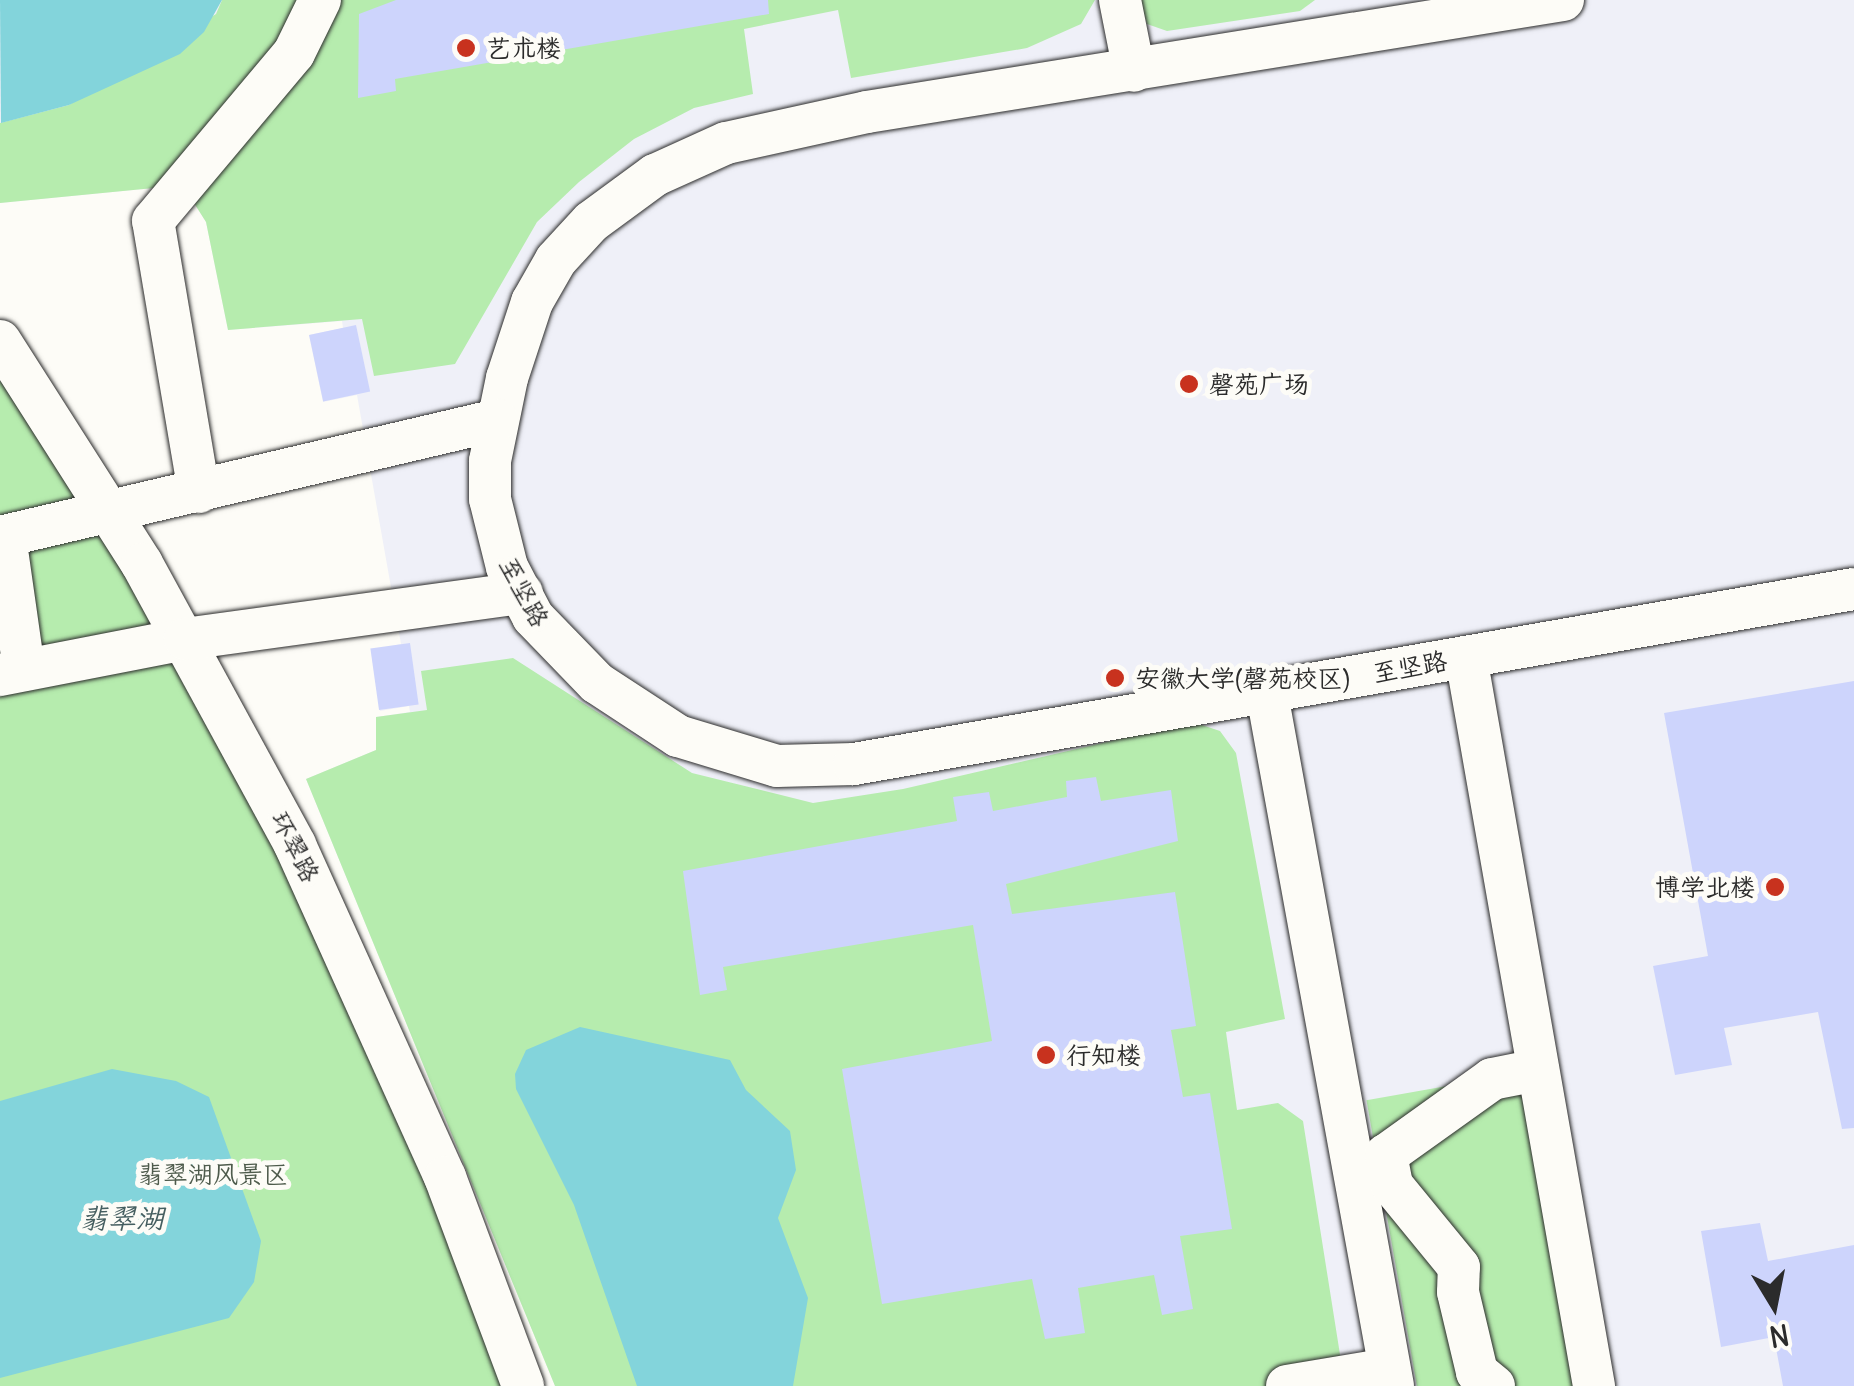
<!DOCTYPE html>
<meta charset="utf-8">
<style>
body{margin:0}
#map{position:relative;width:1854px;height:1386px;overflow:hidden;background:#fdfcf7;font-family:Delius,"LXGW WenKai TC",sans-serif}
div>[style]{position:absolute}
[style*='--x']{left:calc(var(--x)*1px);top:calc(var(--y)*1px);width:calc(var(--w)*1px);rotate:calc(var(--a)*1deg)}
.built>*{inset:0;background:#eff0f8}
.green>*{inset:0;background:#b6ecae;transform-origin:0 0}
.water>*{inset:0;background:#83d4db}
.building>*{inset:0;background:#cdd4fc;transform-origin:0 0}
.roads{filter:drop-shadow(0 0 2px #2b2b2b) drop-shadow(0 0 2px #2b2b2b)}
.minor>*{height:42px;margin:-21px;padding:0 21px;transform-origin:21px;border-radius:21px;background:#fdfcf7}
.dots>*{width:28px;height:28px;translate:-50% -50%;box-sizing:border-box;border:5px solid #fdfcf7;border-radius:50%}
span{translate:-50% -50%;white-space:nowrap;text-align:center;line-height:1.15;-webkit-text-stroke:10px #fdfcf7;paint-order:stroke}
.poi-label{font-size:25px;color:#2b2b2b}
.left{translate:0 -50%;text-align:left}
.right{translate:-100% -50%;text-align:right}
.street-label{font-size:25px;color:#2b2b2b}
.park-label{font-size:25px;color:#4e5b4c}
.water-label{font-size:28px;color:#455e60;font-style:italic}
.north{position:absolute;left:1724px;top:1256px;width:100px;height:100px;-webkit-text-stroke:8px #fdfcf7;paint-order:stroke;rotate:170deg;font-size:28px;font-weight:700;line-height:40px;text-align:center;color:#2b2b2b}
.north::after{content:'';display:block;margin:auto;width:35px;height:45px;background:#2b2b2b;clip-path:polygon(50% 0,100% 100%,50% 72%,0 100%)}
</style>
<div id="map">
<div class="built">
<i style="clip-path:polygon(0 0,1854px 0,1854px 1386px,555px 1386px,306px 779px,376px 750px,376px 717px,410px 712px,409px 706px,380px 711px,371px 650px,401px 644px,357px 395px,323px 402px,309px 335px,343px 328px,342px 321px,228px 330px,206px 222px,187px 192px,164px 187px,0 203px)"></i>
</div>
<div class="green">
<i style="clip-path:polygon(222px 0,320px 0,164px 187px,0 203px,0 123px,69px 105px,216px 14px)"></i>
<i style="clip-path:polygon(327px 0,1095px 0,1081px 24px,1027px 48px,851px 78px,838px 10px,744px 29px,753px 94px,694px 108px,634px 139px,579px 182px,537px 222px,455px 364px,374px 376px,362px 319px,228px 330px,206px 222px,187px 192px)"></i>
<i style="clip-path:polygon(1140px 0,1315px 0,1300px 11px,1167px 31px,1147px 24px)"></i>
<i style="clip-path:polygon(0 341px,142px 564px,523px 1386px,0 1386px)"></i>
<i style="clip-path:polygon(513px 658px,692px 773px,813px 803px,903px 789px,1193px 722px,1220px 731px,1236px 753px,1285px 1019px,1226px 1032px,1237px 1110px,1278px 1103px,1303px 1121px,1345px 1386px,555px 1386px,306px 779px,376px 750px,376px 717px,427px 710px,421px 671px)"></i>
<i style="left:1526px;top:1072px;width:319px;height:162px;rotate:80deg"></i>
</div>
<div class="water">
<i style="clip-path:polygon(0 0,222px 0,204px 32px,180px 54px,69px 105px,1px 123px)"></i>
<i style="clip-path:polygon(580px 1027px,730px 1060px,746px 1090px,790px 1131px,796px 1170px,778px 1218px,808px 1298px,793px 1386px,637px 1386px,574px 1205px,516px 1089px,515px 1074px,526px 1050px)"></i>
<i style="clip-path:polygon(112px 1069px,176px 1081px,209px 1097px,261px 1241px,254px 1282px,229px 1318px,0 1378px,0 1101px)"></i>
</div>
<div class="building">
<i style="clip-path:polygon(396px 0,768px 0,769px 14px,395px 79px,396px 91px,358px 98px,359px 14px)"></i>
<i style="left:356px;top:325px;width:68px;height:48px;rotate:78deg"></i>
<i style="left:410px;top:643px;width:62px;height:40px;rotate:82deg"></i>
<i style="clip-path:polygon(1854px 681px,1854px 1128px,1842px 1129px,1818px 1012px,1724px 1028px,1732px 1065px,1675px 1075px,1653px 966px,1708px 956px,1664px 713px)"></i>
<i style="clip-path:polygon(1096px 777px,1101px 801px,1171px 790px,1178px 841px,1006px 884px,1012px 914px,1175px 892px,1196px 1026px,1171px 1030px,1183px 1097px,1210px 1093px,1232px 1229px,1180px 1236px,1193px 1309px,1162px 1315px,1154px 1275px,1078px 1288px,1085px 1333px,1045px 1339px,1032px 1279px,882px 1304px,842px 1069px,992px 1041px,973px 925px,723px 967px,727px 990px,700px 995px,683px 871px,957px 821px,953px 797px,989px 792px,993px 811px,1067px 797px,1066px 781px)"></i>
<i style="clip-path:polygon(1760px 1223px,1768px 1261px,1854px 1245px,1854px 1386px,1783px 1386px,1774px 1337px,1721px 1347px,1701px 1231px)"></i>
</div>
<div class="roads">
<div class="minor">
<i style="--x:1120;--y:0;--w:72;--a:78.8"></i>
<i style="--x:1563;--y:0;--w:705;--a:170.86"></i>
<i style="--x:867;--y:112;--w:144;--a:167.6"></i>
<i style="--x:726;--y:143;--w:78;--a:155.7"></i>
<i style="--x:655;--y:175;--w:79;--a:143.7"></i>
<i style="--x:591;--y:222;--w:52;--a:132.6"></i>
<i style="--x:556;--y:260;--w:48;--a:119.7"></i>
<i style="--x:532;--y:302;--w:80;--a:108.2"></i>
<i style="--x:507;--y:378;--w:85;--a:101.6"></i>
<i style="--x:490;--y:461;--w:38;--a:90"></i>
<i style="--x:490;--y:499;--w:70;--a:76"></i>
<i style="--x:507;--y:567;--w:56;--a:62.5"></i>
<i style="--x:533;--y:617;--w:92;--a:45.9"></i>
<i style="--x:597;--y:683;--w:97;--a:33.2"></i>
<i style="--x:678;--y:736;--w:103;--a:16.9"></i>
<i style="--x:777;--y:766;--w:77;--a:-1.5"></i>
<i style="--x:854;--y:764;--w:1015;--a:-9.93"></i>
<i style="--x:0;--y:341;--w:264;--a:57.5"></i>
<i style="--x:142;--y:564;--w:320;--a:61.4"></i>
<i style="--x:295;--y:845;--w:364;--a:65.7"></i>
<i style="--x:445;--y:1177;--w:223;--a:69.5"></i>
<i style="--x:199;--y:492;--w:275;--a:-99.6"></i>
<i style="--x:153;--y:221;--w:219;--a:-50"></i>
<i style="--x:294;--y:53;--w:59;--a:-63.9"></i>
<i style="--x:5;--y:536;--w:135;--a:81.9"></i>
<i style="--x:0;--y:537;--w:511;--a:-13.25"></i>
<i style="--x:1466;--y:657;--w:740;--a:80.04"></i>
<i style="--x:0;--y:675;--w:188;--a:-11"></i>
<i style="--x:185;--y:639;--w:340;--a:-7.8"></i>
<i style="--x:1267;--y:694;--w:703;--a:79.68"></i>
<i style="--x:1287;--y:1386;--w:103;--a:-9.5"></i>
<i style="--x:1494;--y:1386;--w:22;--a:-141"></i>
<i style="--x:1477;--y:1372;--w:82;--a:-103.4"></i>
<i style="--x:1458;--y:1292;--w:25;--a:-88"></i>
<i style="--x:1459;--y:1267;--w:106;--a:-129.3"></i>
<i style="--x:1392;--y:1185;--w:31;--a:-101"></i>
<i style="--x:1386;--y:1155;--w:130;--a:-35.6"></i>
<i style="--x:1492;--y:1079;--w:47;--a:-11.1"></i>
</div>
</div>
<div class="dots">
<i style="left:466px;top:48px;background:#c8321e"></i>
<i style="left:1189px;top:384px;background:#c8321e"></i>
<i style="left:1115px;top:678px;background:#c8321e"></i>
<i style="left:1775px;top:887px;background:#c8321e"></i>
<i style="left:1046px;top:1055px;background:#c8321e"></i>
</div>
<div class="poi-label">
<span class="left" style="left:486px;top:48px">艺术楼</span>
<span class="left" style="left:1209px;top:384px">磬苑广场</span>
<span class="left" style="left:1135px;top:678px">安徽大学(磬苑校区)</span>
<span class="right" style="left:1755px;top:887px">博学北楼</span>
<span class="left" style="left:1066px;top:1055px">行知楼</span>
</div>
<div class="street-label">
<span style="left:524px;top:592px;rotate:62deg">至坚路</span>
<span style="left:1410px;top:667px;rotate:-10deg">至坚路</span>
<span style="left:295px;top:847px;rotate:63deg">环翠路</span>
</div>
<div class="park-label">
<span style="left:213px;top:1174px">翡翠湖风景区</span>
</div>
<div class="water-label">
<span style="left:122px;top:1218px">翡翠湖</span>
</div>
<div class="north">N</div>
</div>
